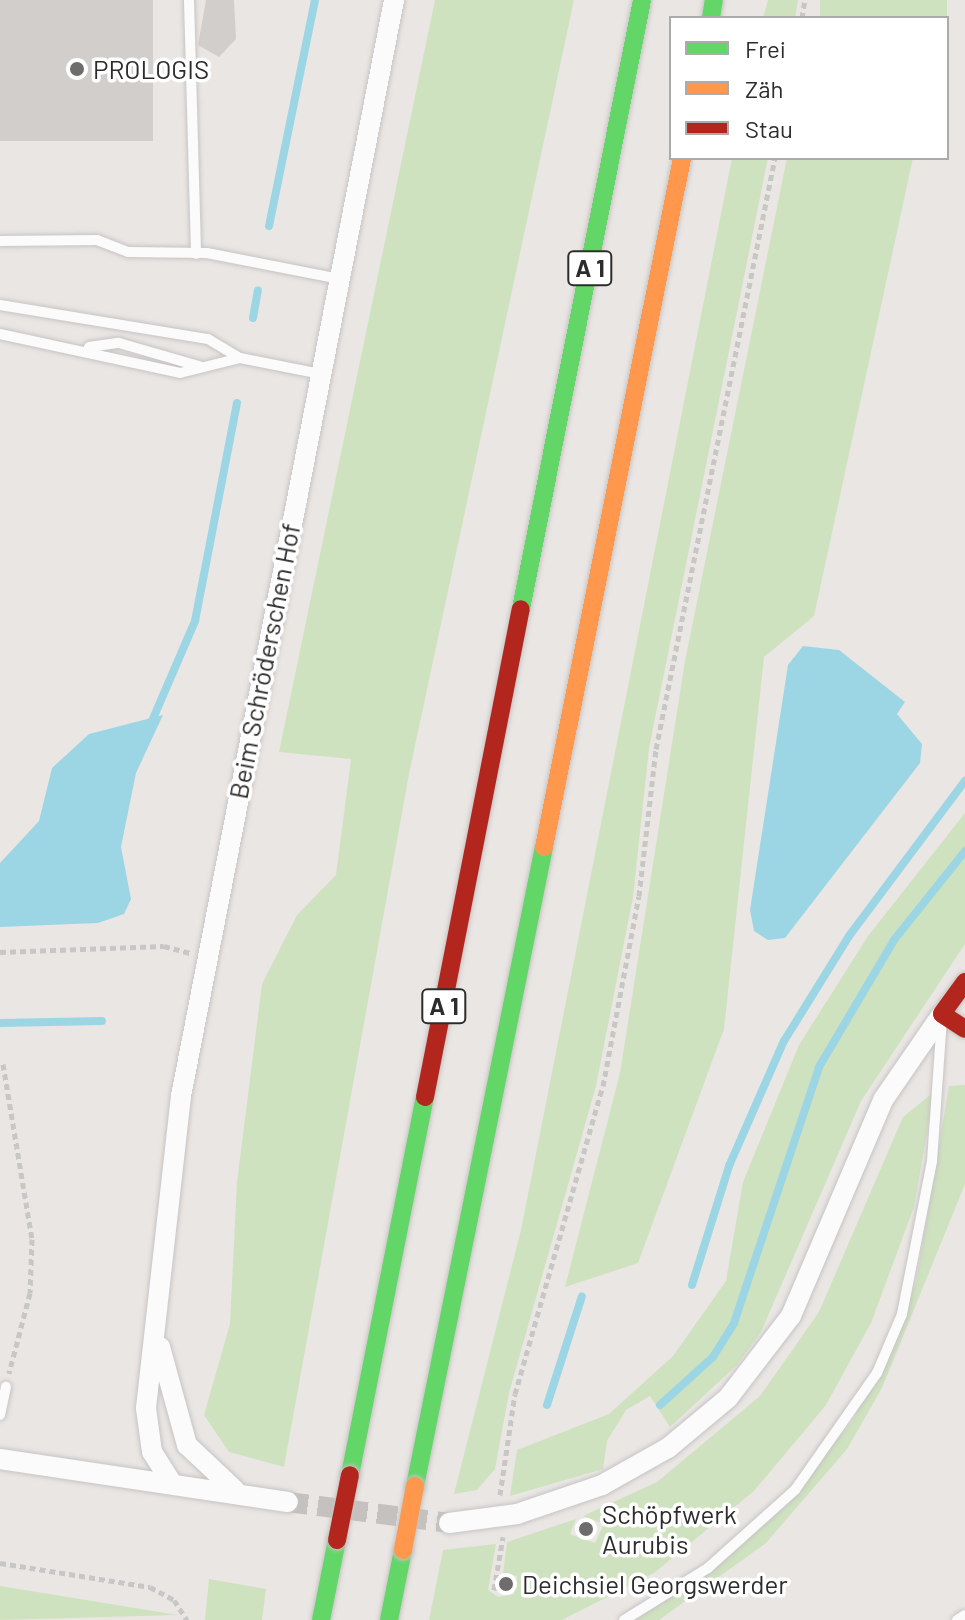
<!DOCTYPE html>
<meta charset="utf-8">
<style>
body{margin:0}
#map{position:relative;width:965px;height:1620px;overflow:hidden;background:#eae6e3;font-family:Barlow,sans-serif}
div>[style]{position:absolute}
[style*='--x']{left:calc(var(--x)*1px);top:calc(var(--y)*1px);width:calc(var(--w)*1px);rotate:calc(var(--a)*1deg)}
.green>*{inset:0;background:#cfe2bf;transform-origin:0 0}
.water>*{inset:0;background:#9cd6e5}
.stream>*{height:8px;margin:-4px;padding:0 4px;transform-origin:4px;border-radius:4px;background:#9cd6e5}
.building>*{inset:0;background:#d1cecc;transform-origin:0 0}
.street-tunnel>*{height:20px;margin-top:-10px;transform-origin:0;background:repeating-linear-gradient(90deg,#c4c1be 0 20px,transparent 0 30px)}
.path>*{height:5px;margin-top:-2.5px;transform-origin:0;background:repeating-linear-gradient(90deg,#c7c7c6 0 6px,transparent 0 10px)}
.roads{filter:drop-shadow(0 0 2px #c6c4c5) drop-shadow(0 0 2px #c6c4c5)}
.lane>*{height:10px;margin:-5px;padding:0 5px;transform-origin:5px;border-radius:5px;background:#fcfbfb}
.street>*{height:20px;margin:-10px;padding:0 10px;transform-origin:10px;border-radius:10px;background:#fcfbfb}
.fast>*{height:18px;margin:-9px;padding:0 9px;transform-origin:9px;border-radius:9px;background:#63d668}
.slow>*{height:18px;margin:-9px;padding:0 9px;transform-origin:9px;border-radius:9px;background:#ff974d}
.jam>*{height:18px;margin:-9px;padding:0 9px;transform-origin:9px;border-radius:9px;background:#b3261e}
.bridges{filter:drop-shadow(0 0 2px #c6c4c2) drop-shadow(0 0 2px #c6c4c2)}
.slow-bridge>*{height:18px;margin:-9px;padding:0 9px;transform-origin:9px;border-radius:9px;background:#ff974d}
.jam-bridge>*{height:18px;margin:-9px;padding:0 9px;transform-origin:9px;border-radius:9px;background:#b3261e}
.dots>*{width:22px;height:22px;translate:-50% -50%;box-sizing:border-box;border:4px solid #fff;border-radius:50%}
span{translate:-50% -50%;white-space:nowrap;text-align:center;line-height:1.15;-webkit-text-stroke:7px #fff;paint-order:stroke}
.shield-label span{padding:2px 6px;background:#fff;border:2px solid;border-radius:6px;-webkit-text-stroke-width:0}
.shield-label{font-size:24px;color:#2c2c2c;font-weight:700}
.poi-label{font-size:26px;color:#2c2c2c}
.left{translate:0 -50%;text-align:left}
.street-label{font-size:26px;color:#2c2c2c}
.legend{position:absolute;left:669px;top:16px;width:280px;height:144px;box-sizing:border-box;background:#fff;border:2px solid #ababab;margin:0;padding:10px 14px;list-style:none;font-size:24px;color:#2c2c2c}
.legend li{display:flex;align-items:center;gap:16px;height:40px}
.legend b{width:40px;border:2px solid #ababab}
</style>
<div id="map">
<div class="green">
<i style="clip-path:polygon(435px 0,574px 0,409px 774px,284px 1467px,229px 1452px,204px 1415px,230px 1324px,237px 1182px,262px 984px,297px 915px,336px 875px,351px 759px,279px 752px)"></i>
<i style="clip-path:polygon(768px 0,798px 0,795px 18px,763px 18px)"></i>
<i style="left:820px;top:0;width:127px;height:18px"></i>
<i style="clip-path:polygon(732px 158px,768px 158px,649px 748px,633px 897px,596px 1086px,509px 1393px,495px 1469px,477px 1490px,454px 1494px,521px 1230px)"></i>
<i style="clip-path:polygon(787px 158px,913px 158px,814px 616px,764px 657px,724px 1029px,638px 1263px,565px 1287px,620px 1073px,685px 661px)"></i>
<i style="clip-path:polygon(965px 813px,965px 944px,861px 1101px,761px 1332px,737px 1365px,670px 1427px,650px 1396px,626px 1410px,607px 1441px,603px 1469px,510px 1496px,517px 1450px,609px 1414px,673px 1356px,726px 1281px,743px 1182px,799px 1045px,868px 936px)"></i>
<i style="clip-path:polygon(965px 1085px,965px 1184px,882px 1388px,847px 1449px,766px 1543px,659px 1620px,636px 1620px,780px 1507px,853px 1421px,916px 1283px,949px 1086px)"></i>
<i style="clip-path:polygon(934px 1092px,914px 1207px,871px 1323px,826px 1405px,754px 1491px,654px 1573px,562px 1620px,429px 1620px,443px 1550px,496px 1544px,488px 1590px,498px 1597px,514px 1594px,517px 1576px,503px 1573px,507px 1542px,576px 1519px,570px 1534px,595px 1543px,604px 1524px,583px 1516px,657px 1482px,760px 1396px,819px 1312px,903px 1117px)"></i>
<i style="clip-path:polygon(209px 1579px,266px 1589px,262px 1620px,205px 1620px)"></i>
<i style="clip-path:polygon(0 1586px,178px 1615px,0 1620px)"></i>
</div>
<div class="water">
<i style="clip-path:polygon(803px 646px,839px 650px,905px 702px,897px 714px,922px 744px,920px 763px,785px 938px,768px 940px,754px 931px,750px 910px,788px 665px)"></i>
<i style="clip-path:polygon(163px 715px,136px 773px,121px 847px,131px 899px,124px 914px,98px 923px,0 927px,0 863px,39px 821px,52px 768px,89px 734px)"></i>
</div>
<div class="stream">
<i style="--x:269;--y:226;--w:231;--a:-78.5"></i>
<i style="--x:253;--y:318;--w:28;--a:-80"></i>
<i style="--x:152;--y:721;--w:109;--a:-66.7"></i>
<i style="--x:195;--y:621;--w:222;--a:-79.1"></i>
<i style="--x:0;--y:1023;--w:102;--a:-1.1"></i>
<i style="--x:692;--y:1285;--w:125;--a:-72.7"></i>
<i style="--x:729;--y:1166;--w:137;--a:-66.3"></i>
<i style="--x:784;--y:1041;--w:123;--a:-58.2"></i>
<i style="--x:849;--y:936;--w:194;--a:-53.2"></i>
<i style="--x:547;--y:1405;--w:114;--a:-72.2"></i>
<i style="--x:660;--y:1405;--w:72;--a:-42.2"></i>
<i style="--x:713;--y:1357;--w:40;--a:-58"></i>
<i style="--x:734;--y:1323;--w:270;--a:-71.6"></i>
<i style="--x:819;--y:1067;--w:147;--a:-59.4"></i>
<i style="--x:894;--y:940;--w:114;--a:-51.4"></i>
</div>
<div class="building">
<i style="left:0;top:0;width:153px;height:141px"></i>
<i style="clip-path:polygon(206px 0,234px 0,236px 39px,219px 57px,198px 45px)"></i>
</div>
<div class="street-tunnel">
<i style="--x:288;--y:1502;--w:162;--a:7.4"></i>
</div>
<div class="path">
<i style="--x:802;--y:18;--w:18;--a:-81"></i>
<i style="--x:0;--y:952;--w:164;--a:-2.1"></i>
<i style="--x:164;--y:946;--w:27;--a:15"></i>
<i style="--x:3;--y:1064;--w:177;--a:80.6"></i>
<i style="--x:32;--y:1239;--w:54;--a:92.1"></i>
<i style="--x:30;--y:1293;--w:83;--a:104.7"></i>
<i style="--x:500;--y:1495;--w:102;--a:-81.6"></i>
<i style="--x:515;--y:1394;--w:320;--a:-74.1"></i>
<i style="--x:603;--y:1086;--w:193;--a:-79.3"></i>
<i style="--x:639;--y:896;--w:148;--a:-83.4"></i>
<i style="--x:656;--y:749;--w:603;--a:-78.62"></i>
<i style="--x:0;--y:1563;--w:152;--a:9.1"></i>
<i style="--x:150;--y:1587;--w:27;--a:28"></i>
<i style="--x:174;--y:1600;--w:24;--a:57"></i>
<i style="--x:494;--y:1590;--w:54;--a:-80.4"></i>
</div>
<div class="roads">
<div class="lane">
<i style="--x:189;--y:0;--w:254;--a:88.4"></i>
<i style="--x:0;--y:241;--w:97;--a:-0.6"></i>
<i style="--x:97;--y:240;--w:33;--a:21"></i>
<i style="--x:128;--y:252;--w:79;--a:0.7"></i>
<i style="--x:207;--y:253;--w:136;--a:11.1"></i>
<i style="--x:0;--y:305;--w:211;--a:9.3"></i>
<i style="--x:208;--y:339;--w:37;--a:31"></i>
<i style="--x:240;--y:358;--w:83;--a:11.2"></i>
<i style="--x:0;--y:334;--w:184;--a:12.2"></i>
<i style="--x:180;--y:373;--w:62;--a:-14"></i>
<i style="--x:89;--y:347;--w:30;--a:-8"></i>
<i style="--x:119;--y:343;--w:86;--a:16.1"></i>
<i style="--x:0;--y:1415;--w:29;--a:-78"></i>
<i style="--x:624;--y:1620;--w:99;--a:-31.8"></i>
<i style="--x:708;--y:1568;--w:117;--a:-41.9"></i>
<i style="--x:795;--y:1490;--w:143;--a:-55"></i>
<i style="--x:877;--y:1373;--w:64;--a:-67"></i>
<i style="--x:902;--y:1314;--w:156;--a:-78.9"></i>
<i style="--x:932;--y:1161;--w:142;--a:-86"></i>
<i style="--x:957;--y:1620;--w:9;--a:-32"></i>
</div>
<div class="street">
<i style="--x:160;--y:1347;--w:102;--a:74.6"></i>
<i style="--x:187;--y:1445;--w:66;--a:43.2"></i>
<i style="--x:0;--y:1459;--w:291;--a:8.5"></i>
<i style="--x:171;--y:1482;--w:36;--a:-122"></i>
<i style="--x:152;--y:1452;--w:44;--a:-97.8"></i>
<i style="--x:146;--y:1408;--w:314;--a:-83.6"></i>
<i style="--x:181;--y:1096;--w:1117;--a:-79"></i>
<i style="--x:449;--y:1523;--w:69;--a:-7.5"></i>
<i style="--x:517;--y:1514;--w:90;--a:-18.8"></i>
<i style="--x:602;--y:1485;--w:76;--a:-29.3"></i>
<i style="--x:668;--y:1448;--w:78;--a:-39.8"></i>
<i style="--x:728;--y:1398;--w:103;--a:-52.5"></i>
<i style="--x:791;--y:1316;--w:235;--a:-66.9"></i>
<i style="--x:883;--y:1100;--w:104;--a:-55.5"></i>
</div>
<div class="fast">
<i style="--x:711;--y:18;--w:18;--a:-81"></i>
<i style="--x:521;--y:609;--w:621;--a:-78.76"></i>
<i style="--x:350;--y:1475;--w:385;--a:-78.8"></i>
<i style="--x:415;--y:1486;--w:652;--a:-78.59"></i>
<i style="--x:321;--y:1620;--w:82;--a:-78.7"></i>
<i style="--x:389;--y:1620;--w:71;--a:-78.7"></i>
</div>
<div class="slow">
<i style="--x:544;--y:847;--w:703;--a:-78.67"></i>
</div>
<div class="jam">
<i style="--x:965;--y:982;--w:39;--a:126"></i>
<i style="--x:942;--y:1014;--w:27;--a:33"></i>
<i style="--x:425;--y:1097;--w:497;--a:-78.9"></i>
</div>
</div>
<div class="bridges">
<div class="slow-bridge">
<i style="--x:403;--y:1550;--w:65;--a:-79.4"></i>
</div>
<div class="jam-bridge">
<i style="--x:337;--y:1540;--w:66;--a:-78.7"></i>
</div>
</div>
<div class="dots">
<i style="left:77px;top:69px;background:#6e6d6c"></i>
<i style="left:586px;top:1529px;background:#6e6d6c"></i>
<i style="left:506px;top:1584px;background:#6e6d6c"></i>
</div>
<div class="shield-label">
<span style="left:590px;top:268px">A 1</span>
<span style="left:444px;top:1006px">A 1</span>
</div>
<div class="poi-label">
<span class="left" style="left:93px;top:69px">PROLOGIS</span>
<span class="left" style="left:602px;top:1529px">Schöpfwerk<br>Aurubis</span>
<span class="left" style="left:522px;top:1584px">Deichsiel Georgswerder</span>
</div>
<div class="street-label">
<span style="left:264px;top:661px;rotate:-79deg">Beim Schröderschen Hof</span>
</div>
<ul class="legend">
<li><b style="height:10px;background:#63d668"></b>Frei</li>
<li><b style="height:10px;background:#ff974d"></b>Zäh</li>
<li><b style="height:10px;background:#b3261e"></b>Stau</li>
</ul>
</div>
